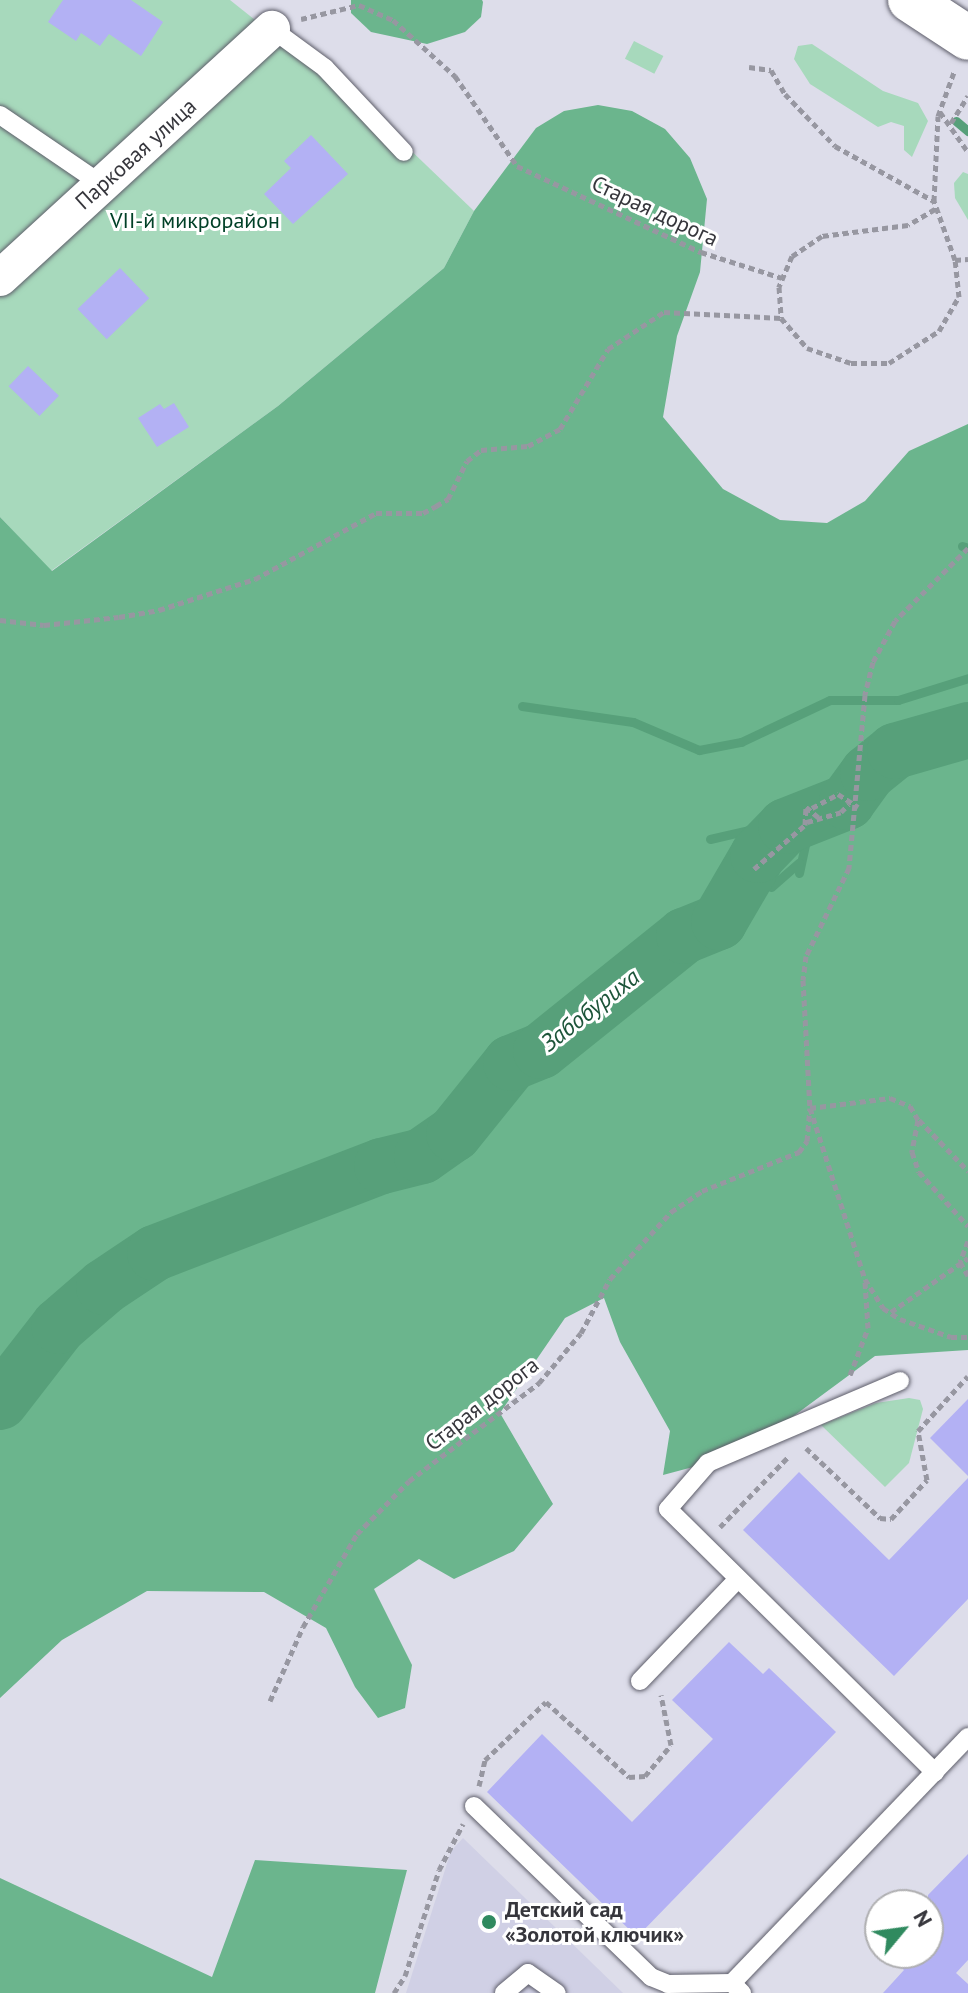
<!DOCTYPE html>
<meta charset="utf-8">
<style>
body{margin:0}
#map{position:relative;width:968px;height:1993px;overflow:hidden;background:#ddddea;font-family:"PT Sans",sans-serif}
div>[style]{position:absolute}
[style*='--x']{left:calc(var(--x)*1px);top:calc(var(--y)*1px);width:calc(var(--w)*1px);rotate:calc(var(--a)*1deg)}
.built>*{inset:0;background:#d0d0e5}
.green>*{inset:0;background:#a7d9bc;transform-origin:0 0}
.forest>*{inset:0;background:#6bb58d}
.stream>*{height:9px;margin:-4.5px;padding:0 4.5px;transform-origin:4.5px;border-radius:4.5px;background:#57a07a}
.river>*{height:56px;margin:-28px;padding:0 28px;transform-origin:28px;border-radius:28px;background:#57a07a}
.building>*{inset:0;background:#b3b1f4;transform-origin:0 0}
.path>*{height:5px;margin-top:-2.5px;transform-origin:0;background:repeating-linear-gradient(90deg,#9797a1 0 6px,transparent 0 10px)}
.roads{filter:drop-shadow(0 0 2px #5e5e6a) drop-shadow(0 0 2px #5e5e6a)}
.service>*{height:18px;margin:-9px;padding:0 9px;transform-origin:9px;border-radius:9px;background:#fff}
.minor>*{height:36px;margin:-18px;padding:0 18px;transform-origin:18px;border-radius:18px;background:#fff}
.tertiary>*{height:44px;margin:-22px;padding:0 22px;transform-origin:22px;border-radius:22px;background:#fff}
.dots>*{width:22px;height:22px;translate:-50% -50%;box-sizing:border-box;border:4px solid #fff;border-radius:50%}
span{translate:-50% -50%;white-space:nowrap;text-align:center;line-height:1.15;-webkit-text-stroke:6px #fff;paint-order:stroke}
.street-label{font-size:22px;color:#36363c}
.park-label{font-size:22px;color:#014027}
.poi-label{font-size:22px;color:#36363c;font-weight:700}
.left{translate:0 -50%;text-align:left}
.water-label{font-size:24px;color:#1c5439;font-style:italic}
.north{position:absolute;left:864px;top:1889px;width:80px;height:80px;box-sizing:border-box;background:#fff;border:2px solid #afafb1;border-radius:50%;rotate:61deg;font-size:22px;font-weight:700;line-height:32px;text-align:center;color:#36363c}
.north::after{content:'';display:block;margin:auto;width:28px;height:36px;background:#308a5f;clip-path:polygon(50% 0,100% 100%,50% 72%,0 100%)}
</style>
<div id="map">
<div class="built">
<i style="clip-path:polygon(463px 1838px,623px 1993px,406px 1993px,451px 1851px)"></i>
</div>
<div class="green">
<i style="clip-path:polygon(0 0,230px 0,377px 118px,474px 211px,444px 268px,278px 406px,51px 571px,0 517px)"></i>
<i style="left:634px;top:41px;width:33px;height:20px;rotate:27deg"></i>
<i style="clip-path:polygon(812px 44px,883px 91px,918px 103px,928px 121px,912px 157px,904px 150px,904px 126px,891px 122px,878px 127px,810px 84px,794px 59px,798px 46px)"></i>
<i style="clip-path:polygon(963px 172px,968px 174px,968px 220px,955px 198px,954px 183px)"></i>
<i style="clip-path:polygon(909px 1398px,920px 1400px,923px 1409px,909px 1463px,885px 1487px,821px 1425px,876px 1403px)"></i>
</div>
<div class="forest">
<i style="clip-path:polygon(351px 0,482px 0,483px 2px,481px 17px,465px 32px,427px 44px,371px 32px,351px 13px)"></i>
<i style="clip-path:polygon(598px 105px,632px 111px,665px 129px,690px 158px,707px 199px,700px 272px,677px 336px,663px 417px,723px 489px,780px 520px,827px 523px,865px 501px,909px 451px,968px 424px,968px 1350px,875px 1356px,791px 1418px,708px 1463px,663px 1475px,670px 1431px,620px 1342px,604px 1298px,565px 1318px,500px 1413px,553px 1504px,514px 1551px,454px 1579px,419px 1559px,374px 1589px,412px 1665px,405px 1708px,378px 1718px,355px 1687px,326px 1628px,264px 1592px,147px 1591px,62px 1640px,0 1698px,0 517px,52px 571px,278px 406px,444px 268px,474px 211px,536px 128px,564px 111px)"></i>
<i style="clip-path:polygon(255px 1860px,407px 1870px,375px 1993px,0 1993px,0 1878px,212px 1977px)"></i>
</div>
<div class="stream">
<i style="--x:956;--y:121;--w:16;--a:40"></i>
<i style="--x:962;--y:546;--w:6;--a:18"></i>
<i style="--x:522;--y:706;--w:112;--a:8.2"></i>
<i style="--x:633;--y:722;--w:72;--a:23"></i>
<i style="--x:699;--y:750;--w:43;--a:-10.8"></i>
<i style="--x:741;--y:742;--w:98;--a:-25.3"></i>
<i style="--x:830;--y:700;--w:68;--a:0"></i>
<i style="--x:898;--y:700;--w:73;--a:-17.4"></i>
<i style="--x:710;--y:839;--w:37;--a:-13"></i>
<i style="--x:746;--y:831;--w:36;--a:-27"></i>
<i style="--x:778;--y:815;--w:22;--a:8"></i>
<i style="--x:799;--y:873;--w:34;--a:-78"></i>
<i style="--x:806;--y:840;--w:38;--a:-58"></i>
<i style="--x:771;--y:887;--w:37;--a:-41"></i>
</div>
<div class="river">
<i style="--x:0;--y:1402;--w:96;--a:-52.2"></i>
<i style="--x:59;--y:1326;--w:60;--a:-40.9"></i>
<i style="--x:104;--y:1287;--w:61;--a:-33.7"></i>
<i style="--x:155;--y:1253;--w:243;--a:-21"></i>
<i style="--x:382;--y:1166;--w:41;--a:-14"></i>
<i style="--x:422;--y:1156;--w:39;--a:-35"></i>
<i style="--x:454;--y:1134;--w:91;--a:-51.2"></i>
<i style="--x:511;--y:1063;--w:32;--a:-22"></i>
<i style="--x:541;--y:1051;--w:184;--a:-38.8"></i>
<i style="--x:684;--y:936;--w:38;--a:-22"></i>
<i style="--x:719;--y:922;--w:78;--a:-59.8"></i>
<i style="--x:758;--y:855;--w:40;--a:-46"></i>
<i style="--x:786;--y:826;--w:66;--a:-21.5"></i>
<i style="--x:847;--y:802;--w:36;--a:-54"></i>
<i style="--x:868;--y:773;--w:35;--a:-39"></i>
<i style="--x:895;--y:751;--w:76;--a:-16"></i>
</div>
<div class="building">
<i style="clip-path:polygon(63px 0,131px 0,163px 22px,141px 56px,109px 34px,100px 46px,81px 33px,76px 41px,48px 22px)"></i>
<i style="clip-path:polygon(311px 135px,348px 174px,293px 224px,264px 194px,291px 168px,284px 161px)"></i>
<i style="left:120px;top:268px;width:42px;height:59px;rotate:46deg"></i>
<i style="left:28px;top:366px;width:43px;height:28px;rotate:44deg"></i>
<i style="clip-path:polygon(174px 403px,189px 427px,157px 447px,138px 418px,160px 404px,164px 409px)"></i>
<i style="clip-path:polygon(968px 1399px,968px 1476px,930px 1438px)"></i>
<i style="clip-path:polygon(799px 1472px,889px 1560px,968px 1478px,968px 1599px,894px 1676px,743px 1530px)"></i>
<i style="clip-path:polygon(729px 1642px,763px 1674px,769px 1668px,836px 1732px,637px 1937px,487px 1792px,542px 1734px,632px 1822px,713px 1739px,672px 1700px)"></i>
<i style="clip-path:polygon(968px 1854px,968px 1960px,956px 1973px,968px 1984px,968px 1993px,883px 1993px,904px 1970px,887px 1953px,928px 1953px,928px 1895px)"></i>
</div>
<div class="path">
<i style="--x:301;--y:19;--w:60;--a:-13.6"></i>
<i style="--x:359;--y:5;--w:37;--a:24"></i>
<i style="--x:393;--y:20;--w:84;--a:42.1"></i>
<i style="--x:455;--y:76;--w:109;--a:55.4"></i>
<i style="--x:517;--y:166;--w:203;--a:25.1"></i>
<i style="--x:701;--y:252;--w:85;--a:17.8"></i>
<i style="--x:749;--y:67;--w:22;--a:8"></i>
<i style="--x:771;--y:70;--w:28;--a:60"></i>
<i style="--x:785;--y:94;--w:72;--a:46.1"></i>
<i style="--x:835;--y:146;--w:113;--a:29.1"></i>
<i style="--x:940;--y:112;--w:49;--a:55"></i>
<i style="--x:951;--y:123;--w:32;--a:-58"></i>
<i style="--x:935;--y:209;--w:31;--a:149"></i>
<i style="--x:908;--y:225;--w:87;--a:172.7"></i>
<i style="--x:822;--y:236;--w:36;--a:146"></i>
<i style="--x:792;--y:256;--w:34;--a:113"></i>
<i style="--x:779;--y:287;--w:31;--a:86"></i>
<i style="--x:781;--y:318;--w:40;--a:49"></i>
<i style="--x:807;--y:348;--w:46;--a:18.8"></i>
<i style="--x:851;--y:363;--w:38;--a:0"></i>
<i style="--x:889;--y:363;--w:59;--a:-32.6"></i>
<i style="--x:939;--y:331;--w:39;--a:-60"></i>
<i style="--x:959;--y:297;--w:37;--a:-96"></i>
<i style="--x:955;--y:260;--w:63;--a:-109.6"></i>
<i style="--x:934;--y:201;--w:85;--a:-87.3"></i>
<i style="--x:938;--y:116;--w:47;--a:-70"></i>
<i style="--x:955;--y:260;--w:13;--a:-4"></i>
<i style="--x:968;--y:548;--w:103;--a:135"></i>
<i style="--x:895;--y:621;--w:47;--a:118.2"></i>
<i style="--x:873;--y:662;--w:34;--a:104"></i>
<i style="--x:865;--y:695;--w:174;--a:95.3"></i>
<i style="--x:849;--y:868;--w:98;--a:116"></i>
<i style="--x:806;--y:956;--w:24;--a:97"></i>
<i style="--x:803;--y:980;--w:128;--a:86.9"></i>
<i style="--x:810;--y:1108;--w:180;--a:72.2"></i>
<i style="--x:865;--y:1279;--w:34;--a:58"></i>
<i style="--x:883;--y:1308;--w:20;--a:33"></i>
<i style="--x:900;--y:1319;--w:54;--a:19.4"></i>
<i style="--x:951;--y:1337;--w:17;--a:0"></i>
<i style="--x:0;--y:620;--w:44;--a:6.5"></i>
<i style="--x:44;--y:625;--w:75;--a:-6.1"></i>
<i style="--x:119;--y:617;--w:41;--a:-9.9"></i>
<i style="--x:159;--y:610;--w:101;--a:-17.9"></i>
<i style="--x:255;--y:579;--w:138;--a:-28.6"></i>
<i style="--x:376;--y:513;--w:47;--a:0"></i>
<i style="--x:423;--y:513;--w:15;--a:-28"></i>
<i style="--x:436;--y:506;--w:14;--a:-30"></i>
<i style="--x:448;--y:499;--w:42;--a:-63.4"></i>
<i style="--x:467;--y:461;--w:18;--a:-38"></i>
<i style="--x:481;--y:450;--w:47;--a:-4.9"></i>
<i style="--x:528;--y:446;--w:36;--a:-28"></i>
<i style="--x:560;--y:429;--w:93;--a:-59"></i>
<i style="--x:608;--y:349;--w:67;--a:-33.5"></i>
<i style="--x:664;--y:312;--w:117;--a:2.9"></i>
<i style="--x:812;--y:808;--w:30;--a:-28"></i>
<i style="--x:838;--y:794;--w:24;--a:33"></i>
<i style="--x:807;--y:822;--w:35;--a:-16"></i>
<i style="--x:841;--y:812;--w:11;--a:-45"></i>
<i style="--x:754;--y:869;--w:67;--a:-40.8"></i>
<i style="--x:805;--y:825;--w:18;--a:-87"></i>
<i style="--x:806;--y:807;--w:17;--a:40"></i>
<i style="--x:919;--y:1120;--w:71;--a:46.1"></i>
<i style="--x:968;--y:1241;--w:22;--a:111"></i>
<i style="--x:960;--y:1262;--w:16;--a:60"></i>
<i style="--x:891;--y:1312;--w:94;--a:-35"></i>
<i style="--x:850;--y:1375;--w:50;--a:-69"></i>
<i style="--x:868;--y:1328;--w:47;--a:-93.7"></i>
<i style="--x:806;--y:1448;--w:102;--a:43.4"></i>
<i style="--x:880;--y:1518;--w:11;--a:5"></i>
<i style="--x:891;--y:1519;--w:53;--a:-47.3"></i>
<i style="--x:927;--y:1480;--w:50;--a:-100.4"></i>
<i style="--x:918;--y:1431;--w:74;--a:-47.7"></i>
<i style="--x:720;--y:1527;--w:98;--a:-45.8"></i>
<i style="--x:270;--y:1701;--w:81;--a:-66"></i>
<i style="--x:303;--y:1627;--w:108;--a:-59.9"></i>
<i style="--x:357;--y:1534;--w:74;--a:-45.5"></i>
<i style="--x:409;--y:1481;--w:163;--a:-37"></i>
<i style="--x:539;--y:1383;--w:65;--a:-50"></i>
<i style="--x:581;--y:1333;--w:61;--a:-61.8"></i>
<i style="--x:610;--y:1279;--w:91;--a:-47.7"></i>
<i style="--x:671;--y:1212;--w:37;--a:-34"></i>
<i style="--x:702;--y:1191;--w:105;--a:-21.9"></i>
<i style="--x:799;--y:1152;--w:14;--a:-54"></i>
<i style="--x:807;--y:1141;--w:33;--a:-85"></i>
<i style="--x:810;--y:1108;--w:81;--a:-7.1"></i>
<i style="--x:890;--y:1098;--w:22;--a:22"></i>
<i style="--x:910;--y:1106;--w:16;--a:60"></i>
<i style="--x:918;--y:1120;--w:33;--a:101"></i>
<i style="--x:912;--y:1152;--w:21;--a:71"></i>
<i style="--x:919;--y:1172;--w:73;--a:47.8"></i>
<i style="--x:479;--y:1786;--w:27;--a:-77"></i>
<i style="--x:485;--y:1760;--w:84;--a:-43.6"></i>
<i style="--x:546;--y:1702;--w:112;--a:42.1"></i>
<i style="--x:629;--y:1777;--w:16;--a:-4"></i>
<i style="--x:645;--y:1776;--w:40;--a:-50"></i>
<i style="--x:671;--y:1745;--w:51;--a:-101.3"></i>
<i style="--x:394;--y:1993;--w:20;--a:-57"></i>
<i style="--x:405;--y:1976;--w:111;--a:-72.2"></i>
<i style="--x:439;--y:1870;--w:52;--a:-62.4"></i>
</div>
<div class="roads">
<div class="service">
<i style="--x:272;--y:29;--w:66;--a:36.3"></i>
<i style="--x:325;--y:68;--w:115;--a:46.8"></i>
<i style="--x:0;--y:115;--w:122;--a:34.3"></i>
<i style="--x:900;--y:1381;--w:209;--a:156.9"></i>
<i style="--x:708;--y:1463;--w:61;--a:131"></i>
<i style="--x:668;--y:1509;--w:375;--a:44.6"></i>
<i style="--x:640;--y:1681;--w:140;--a:-46.2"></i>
<i style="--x:474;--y:1806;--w:246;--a:44"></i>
<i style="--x:651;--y:1977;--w:18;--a:22"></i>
<i style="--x:668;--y:1984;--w:64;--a:-0.9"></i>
<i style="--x:504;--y:1993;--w:31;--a:-40"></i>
<i style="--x:528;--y:1973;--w:35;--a:35"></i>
<i style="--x:742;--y:1993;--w:14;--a:-135"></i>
<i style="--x:732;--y:1983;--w:341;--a:-46.2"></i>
</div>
<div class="minor">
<i style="--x:0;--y:278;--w:369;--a:-42.5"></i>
</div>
<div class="tertiary">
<i style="--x:910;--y:0;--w:69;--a:33.2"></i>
</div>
</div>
<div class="dots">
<i style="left:489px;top:1922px;background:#308a5f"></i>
</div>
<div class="street-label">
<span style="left:136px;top:154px;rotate:-42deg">Парковая улица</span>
<span style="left:655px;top:211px;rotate:25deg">Старая дорога</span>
<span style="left:482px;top:1404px;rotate:-38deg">Старая дорога</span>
</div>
<div class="park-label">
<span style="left:195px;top:221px">VII-й микрорайон</span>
</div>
<div class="poi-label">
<span class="left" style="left:505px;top:1922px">Детский сад<br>«Золотой ключик»</span>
</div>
<div class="water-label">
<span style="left:590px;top:1010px;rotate:-38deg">Забобуриха</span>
</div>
<div class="north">N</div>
</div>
